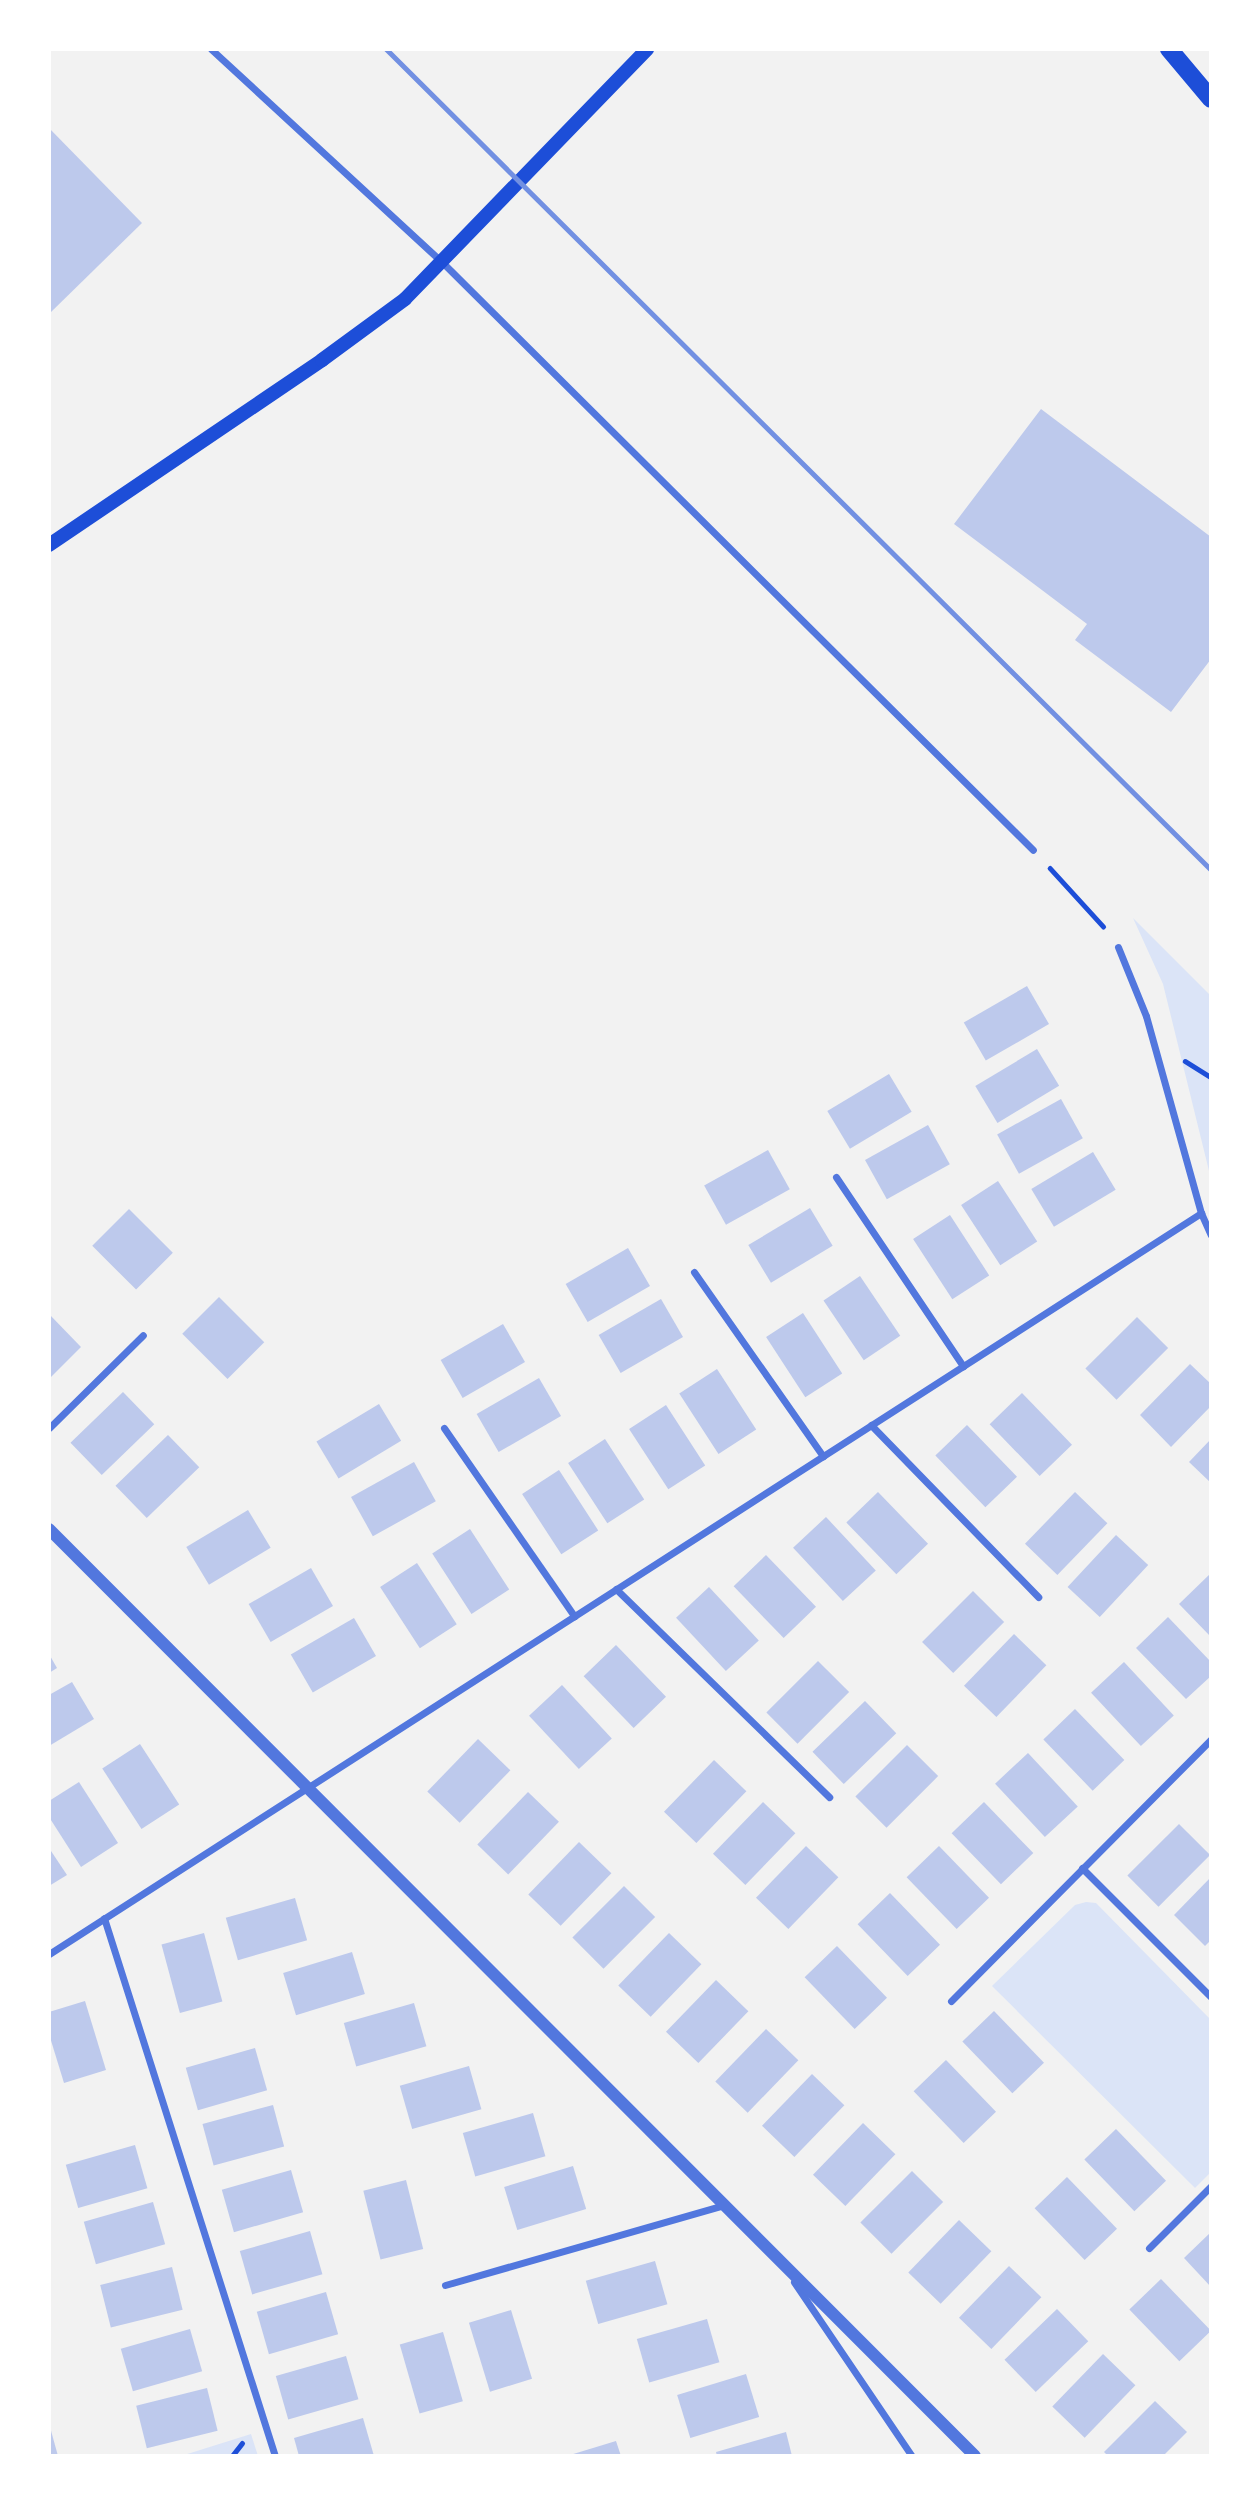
<!DOCTYPE html>
<style>
body{margin:0}
#map{position:relative;width:1260px;height:2505px;overflow:hidden;background:#f2f2f2;font-family:"Roboto Condensed",sans-serif}
div>[style]{position:absolute}
[style*='--x']{left:calc(var(--x)*1px);top:calc(var(--y)*1px);width:calc(var(--w)*1px);rotate:calc(var(--a)*1deg)}
.green>*{inset:0;background:#dbe4f7}
.building>*{inset:0;background:#bdc9ec;transform-origin:0 0}
.path>*{height:4.5px;margin:-2.25px;padding:0 2.25px;transform-origin:2.25px;border-radius:2.25px;background:#1d4ed8}
.minor>*{height:7px;margin:-3.5px;padding:0 3.5px;transform-origin:3.5px;border-radius:3.5px;background:#5277de}
.tertiary>*{height:12px;margin:-6px;padding:0 6px;transform-origin:6px;border-radius:6px;background:#5277de}
.secondary>*{height:14px;margin:-7px;padding:0 7px;transform-origin:7px;border-radius:7px;background:#1d4ed8}
.primary>*{height:18px;margin:-9px;padding:0 9px;transform-origin:9px;border-radius:9px;background:#1d4ed8}
.rail>*{height:5px;margin:-2.5px;padding:0 2.5px;transform-origin:2.5px;border-radius:2.5px;background:#7290e2}
span{translate:-50% -50%;white-space:nowrap;text-align:center;line-height:1.15;-webkit-text-stroke:7px #fff;paint-order:stroke}
.frame{position:absolute;inset:0;border:51px solid #fff;pointer-events:none}
</style>
<div id="map">
<div class="green">
<i style="clip-path:polygon(1133px 918px,1211px 996px,1211px 1179px,1163px 984px)"></i>
<i style="clip-path:polygon(1086px 1902px,1096px 1903px,1211px 2020px,1211px 2172px,1195px 2188px,992px 1986px,1075px 1905px)"></i>
<i style="clip-path:polygon(251px 2434px,258px 2456px,181px 2456px)"></i>
</div>
<div class="building">
<i style="clip-path:polygon(49px 128px,142px 223px,49px 314px)"></i>
<i style="clip-path:polygon(1041px 409px,1211px 537px,1211px 659px,1171px 712px,1075px 640px,1087px 624px,954px 524px)"></i>
<i style="left:1027px;top:986px;width:44px;height:73px;rotate:60deg"></i>
<i style="left:1037px;top:1049px;width:43px;height:72px;rotate:59deg"></i>
<i style="left:889px;top:1074px;width:44px;height:72px;rotate:59deg"></i>
<i style="left:1061px;top:1099px;width:45px;height:73px;rotate:61deg"></i>
<i style="left:928px;top:1125px;width:45px;height:72px;rotate:61deg"></i>
<i style="left:768px;top:1150px;width:45px;height:73px;rotate:61deg"></i>
<i style="left:1093px;top:1152px;width:44px;height:72px;rotate:59deg"></i>
<i style="left:998px;top:1181px;width:72px;height:44px;rotate:57deg"></i>
<i style="left:810px;top:1208px;width:44px;height:72px;rotate:59deg"></i>
<i style="left:129px;top:1209px;width:62px;height:52px;rotate:45deg"></i>
<i style="left:950px;top:1215px;width:72px;height:44px;rotate:57deg"></i>
<i style="left:628px;top:1248px;width:44px;height:72px;rotate:60deg"></i>
<i style="left:860px;top:1276px;width:72px;height:44px;rotate:56deg"></i>
<i style="left:219px;top:1297px;width:64px;height:52px;rotate:45deg"></i>
<i style="left:661px;top:1299px;width:44px;height:72px;rotate:60deg"></i>
<i style="left:803px;top:1313px;width:72px;height:44px;rotate:57deg"></i>
<i style="clip-path:polygon(49px 1314px,81px 1347px,49px 1379px)"></i>
<i style="left:1137px;top:1317px;width:44px;height:73px;rotate:45deg"></i>
<i style="left:503px;top:1324px;width:44px;height:72px;rotate:60deg"></i>
<i style="clip-path:polygon(1190px 1364px,1211px 1384px,1211px 1406px,1171px 1447px,1140px 1415px)"></i>
<i style="left:717px;top:1369px;width:72px;height:45px;rotate:57deg"></i>
<i style="left:539px;top:1378px;width:44px;height:72px;rotate:60deg"></i>
<i style="left:123px;top:1392px;width:45px;height:73px;rotate:46deg"></i>
<i style="left:1022px;top:1393px;width:72px;height:45px;rotate:46deg"></i>
<i style="left:379px;top:1404px;width:43px;height:73px;rotate:59deg"></i>
<i style="left:666px;top:1405px;width:72px;height:44px;rotate:57deg"></i>
<i style="left:967px;top:1425px;width:72px;height:44px;rotate:46deg"></i>
<i style="left:168px;top:1435px;width:45px;height:73px;rotate:46deg"></i>
<i style="left:605px;top:1439px;width:72px;height:44px;rotate:57deg"></i>
<i style="clip-path:polygon(1211px 1439px,1211px 1483px,1189px 1462px)"></i>
<i style="left:414px;top:1462px;width:45px;height:72px;rotate:61deg"></i>
<i style="left:559px;top:1470px;width:72px;height:44px;rotate:57deg"></i>
<i style="left:878px;top:1492px;width:72px;height:44px;rotate:46deg"></i>
<i style="left:1075px;top:1492px;width:45px;height:72px;rotate:44deg"></i>
<i style="left:248px;top:1510px;width:44px;height:72px;rotate:59deg"></i>
<i style="left:826px;top:1517px;width:73px;height:45px;rotate:47deg"></i>
<i style="left:470px;top:1529px;width:72px;height:45px;rotate:57deg"></i>
<i style="left:1116px;top:1535px;width:44px;height:71px;rotate:43deg"></i>
<i style="left:766px;top:1555px;width:72px;height:45px;rotate:46deg"></i>
<i style="left:417px;top:1563px;width:73px;height:44px;rotate:57deg"></i>
<i style="left:311px;top:1568px;width:44px;height:72px;rotate:60deg"></i>
<i style="clip-path:polygon(1211px 1573px,1211px 1637px,1179px 1604px)"></i>
<i style="left:709px;top:1587px;width:73px;height:45px;rotate:47deg"></i>
<i style="left:973px;top:1591px;width:44px;height:72px;rotate:45deg"></i>
<i style="clip-path:polygon(1168px 1617px,1211px 1662px,1211px 1676px,1186px 1699px,1136px 1648px)"></i>
<i style="left:354px;top:1618px;width:44px;height:73px;rotate:60deg"></i>
<i style="left:1014px;top:1634px;width:45px;height:72px;rotate:44deg"></i>
<i style="left:616px;top:1645px;width:72px;height:45px;rotate:46deg"></i>
<i style="clip-path:polygon(49px 1654px,57px 1668px,49px 1673px)"></i>
<i style="left:818px;top:1661px;width:44px;height:73px;rotate:45deg"></i>
<i style="left:1124px;top:1662px;width:73px;height:45px;rotate:47deg"></i>
<i style="clip-path:polygon(72px 1682px,94px 1719px,49px 1746px,49px 1695px)"></i>
<i style="left:562px;top:1685px;width:73px;height:45px;rotate:47deg"></i>
<i style="left:865px;top:1701px;width:45px;height:73px;rotate:46deg"></i>
<i style="left:1075px;top:1709px;width:71px;height:44px;rotate:46deg"></i>
<i style="left:478px;top:1739px;width:45px;height:73px;rotate:44deg"></i>
<i style="left:140px;top:1744px;width:72px;height:45px;rotate:57deg"></i>
<i style="left:907px;top:1745px;width:44px;height:73px;rotate:45deg"></i>
<i style="left:1028px;top:1753px;width:73px;height:45px;rotate:47deg"></i>
<i style="left:714px;top:1760px;width:45px;height:72px;rotate:44deg"></i>
<i style="clip-path:polygon(79px 1782px,118px 1843px,81px 1867px,49px 1817px,49px 1801px)"></i>
<i style="left:528px;top:1792px;width:43px;height:73px;rotate:44deg"></i>
<i style="left:763px;top:1802px;width:45px;height:72px;rotate:44deg"></i>
<i style="left:984px;top:1802px;width:71px;height:45px;rotate:46deg"></i>
<i style="left:1179px;top:1824px;width:44px;height:73px;rotate:45deg"></i>
<i style="left:579px;top:1842px;width:45px;height:73px;rotate:44deg"></i>
<i style="left:806px;top:1846px;width:45px;height:72px;rotate:44deg"></i>
<i style="left:939px;top:1846px;width:72px;height:45px;rotate:46deg"></i>
<i style="clip-path:polygon(49px 1848px,67px 1875px,49px 1886px)"></i>
<i style="clip-path:polygon(1211px 1877px,1211px 1940px,1205px 1946px,1174px 1915px)"></i>
<i style="left:624px;top:1886px;width:44px;height:73px;rotate:45deg"></i>
<i style="left:890px;top:1893px;width:72px;height:45px;rotate:46deg"></i>
<i style="left:295px;top:1898px;width:44px;height:72px;rotate:74deg"></i>
<i style="left:204px;top:1933px;width:71px;height:44px;rotate:75deg"></i>
<i style="left:669px;top:1933px;width:45px;height:73px;rotate:44deg"></i>
<i style="left:837px;top:1946px;width:72px;height:45px;rotate:46deg"></i>
<i style="left:352px;top:1952px;width:44px;height:72px;rotate:73deg"></i>
<i style="left:716px;top:1980px;width:45px;height:72px;rotate:44deg"></i>
<i style="clip-path:polygon(85px 2001px,106px 2070px,64px 2083px,49px 2034px,49px 2012px)"></i>
<i style="left:414px;top:2003px;width:45px;height:73px;rotate:74deg"></i>
<i style="left:994px;top:2011px;width:72px;height:44px;rotate:46deg"></i>
<i style="left:766px;top:2029px;width:45px;height:73px;rotate:44deg"></i>
<i style="left:255px;top:2048px;width:44px;height:72px;rotate:74deg"></i>
<i style="left:946px;top:2060px;width:72px;height:45px;rotate:46deg"></i>
<i style="left:469px;top:2066px;width:45px;height:72px;rotate:74deg"></i>
<i style="left:812px;top:2074px;width:45px;height:72px;rotate:44deg"></i>
<i style="left:273px;top:2105px;width:43px;height:73px;rotate:75deg"></i>
<i style="left:533px;top:2113px;width:45px;height:73px;rotate:74deg"></i>
<i style="left:863px;top:2123px;width:45px;height:72px;rotate:44deg"></i>
<i style="left:1116px;top:2129px;width:72px;height:44px;rotate:46deg"></i>
<i style="left:135px;top:2145px;width:45px;height:72px;rotate:74deg"></i>
<i style="left:573px;top:2166px;width:45px;height:72px;rotate:73deg"></i>
<i style="left:291px;top:2170px;width:44px;height:72px;rotate:74deg"></i>
<i style="left:912px;top:2171px;width:44px;height:73px;rotate:45deg"></i>
<i style="left:1067px;top:2177px;width:72px;height:45px;rotate:46deg"></i>
<i style="left:406px;top:2180px;width:71px;height:44px;rotate:76deg"></i>
<i style="left:153px;top:2202px;width:44px;height:72px;rotate:74deg"></i>
<i style="left:959px;top:2220px;width:45px;height:73px;rotate:44deg"></i>
<i style="left:310px;top:2231px;width:45px;height:73px;rotate:74deg"></i>
<i style="clip-path:polygon(1211px 2232px,1211px 2287px,1184px 2258px)"></i>
<i style="left:655px;top:2261px;width:45px;height:72px;rotate:74deg"></i>
<i style="left:1009px;top:2266px;width:45px;height:72px;rotate:44deg"></i>
<i style="left:172px;top:2267px;width:44px;height:74px;rotate:76deg"></i>
<i style="left:1161px;top:2279px;width:72px;height:44px;rotate:46deg"></i>
<i style="left:326px;top:2292px;width:44px;height:72px;rotate:74deg"></i>
<i style="left:1057px;top:2309px;width:45px;height:73px;rotate:46deg"></i>
<i style="left:511px;top:2310px;width:72px;height:44px;rotate:73deg"></i>
<i style="left:707px;top:2319px;width:45px;height:73px;rotate:74deg"></i>
<i style="left:190px;top:2329px;width:44px;height:72px;rotate:74deg"></i>
<i style="left:443px;top:2332px;width:72px;height:45px;rotate:74deg"></i>
<i style="left:1103px;top:2354px;width:45px;height:73px;rotate:44deg"></i>
<i style="left:346px;top:2356px;width:45px;height:73px;rotate:74deg"></i>
<i style="left:746px;top:2374px;width:45px;height:72px;rotate:73deg"></i>
<i style="left:207px;top:2388px;width:44px;height:73px;rotate:76deg"></i>
<i style="clip-path:polygon(1155px 2401px,1187px 2432px,1163px 2456px,1108px 2456px,1104px 2452px)"></i>
<i style="clip-path:polygon(363px 2418px,374px 2456px,299px 2456px,294px 2438px)"></i>
<i style="clip-path:polygon(49px 2427px,50px 2427px,58px 2456px,49px 2456px)"></i>
<i style="clip-path:polygon(786px 2432px,792px 2456px,717px 2456px,716px 2452px)"></i>
<i style="clip-path:polygon(616px 2441px,621px 2456px,570px 2456px,570px 2455px)"></i>
</div>
<div class="path">
<i style="--x:1050;--y:868;--w:79;--a:47.6"></i>
<i style="--x:1185;--y:1061;--w:31;--a:32"></i>
<i style="--x:232;--y:2456;--w:16;--a:-52"></i>
</div>
<div class="minor">
<i style="--x:211;--y:49;--w:316;--a:42.7"></i>
<i style="--x:443;--y:263;--w:832;--a:44.85"></i>
<i style="--x:1118;--y:947;--w:74;--a:67.9"></i>
<i style="--x:1146;--y:1016;--w:205;--a:74.4"></i>
<i style="--x:1201;--y:1213;--w:24;--a:66"></i>
<i style="--x:836;--y:1177;--w:228;--a:56.1"></i>
<i style="--x:694;--y:1272;--w:225;--a:55"></i>
<i style="--x:871;--y:1425;--w:240;--a:45.8"></i>
<i style="--x:49;--y:1428;--w:132;--a:-44.7"></i>
<i style="--x:444;--y:1428;--w:229;--a:55.3"></i>
<i style="--x:616;--y:1589;--w:298;--a:44.3"></i>
<i style="--x:1082;--y:1868;--w:182;--a:45"></i>
<i style="--x:104;--y:1918;--w:565;--a:72.37"></i>
<i style="--x:49;--y:1954;--w:1370;--a:-32.75"></i>
<i style="--x:951;--y:2001;--w:369;--a:-45.2"></i>
<i style="--x:1149;--y:2248;--w:88;--a:-45"></i>
<i style="--x:794;--y:2282;--w:210;--a:55.9"></i>
<i style="--x:445;--y:2285;--w:290;--a:-16"></i>
</div>
<div class="tertiary">
<i style="--x:49;--y:1529;--w:1310;--a:45.03"></i>
</div>
<div class="secondary">
<i style="--x:49;--y:545;--w:330;--a:-34.1"></i>
<i style="--x:322;--y:360;--w:103;--a:-36.3"></i>
<i style="--x:405;--y:299;--w:348;--a:-45.9"></i>
</div>
<div class="primary">
<i style="--x:1169;--y:49;--w:65;--a:50"></i>
</div>
<div class="rail">
<i style="--x:386;--y:49;--w:1164;--a:44.86"></i>
</div>
<div class="frame"></div>
</div>
